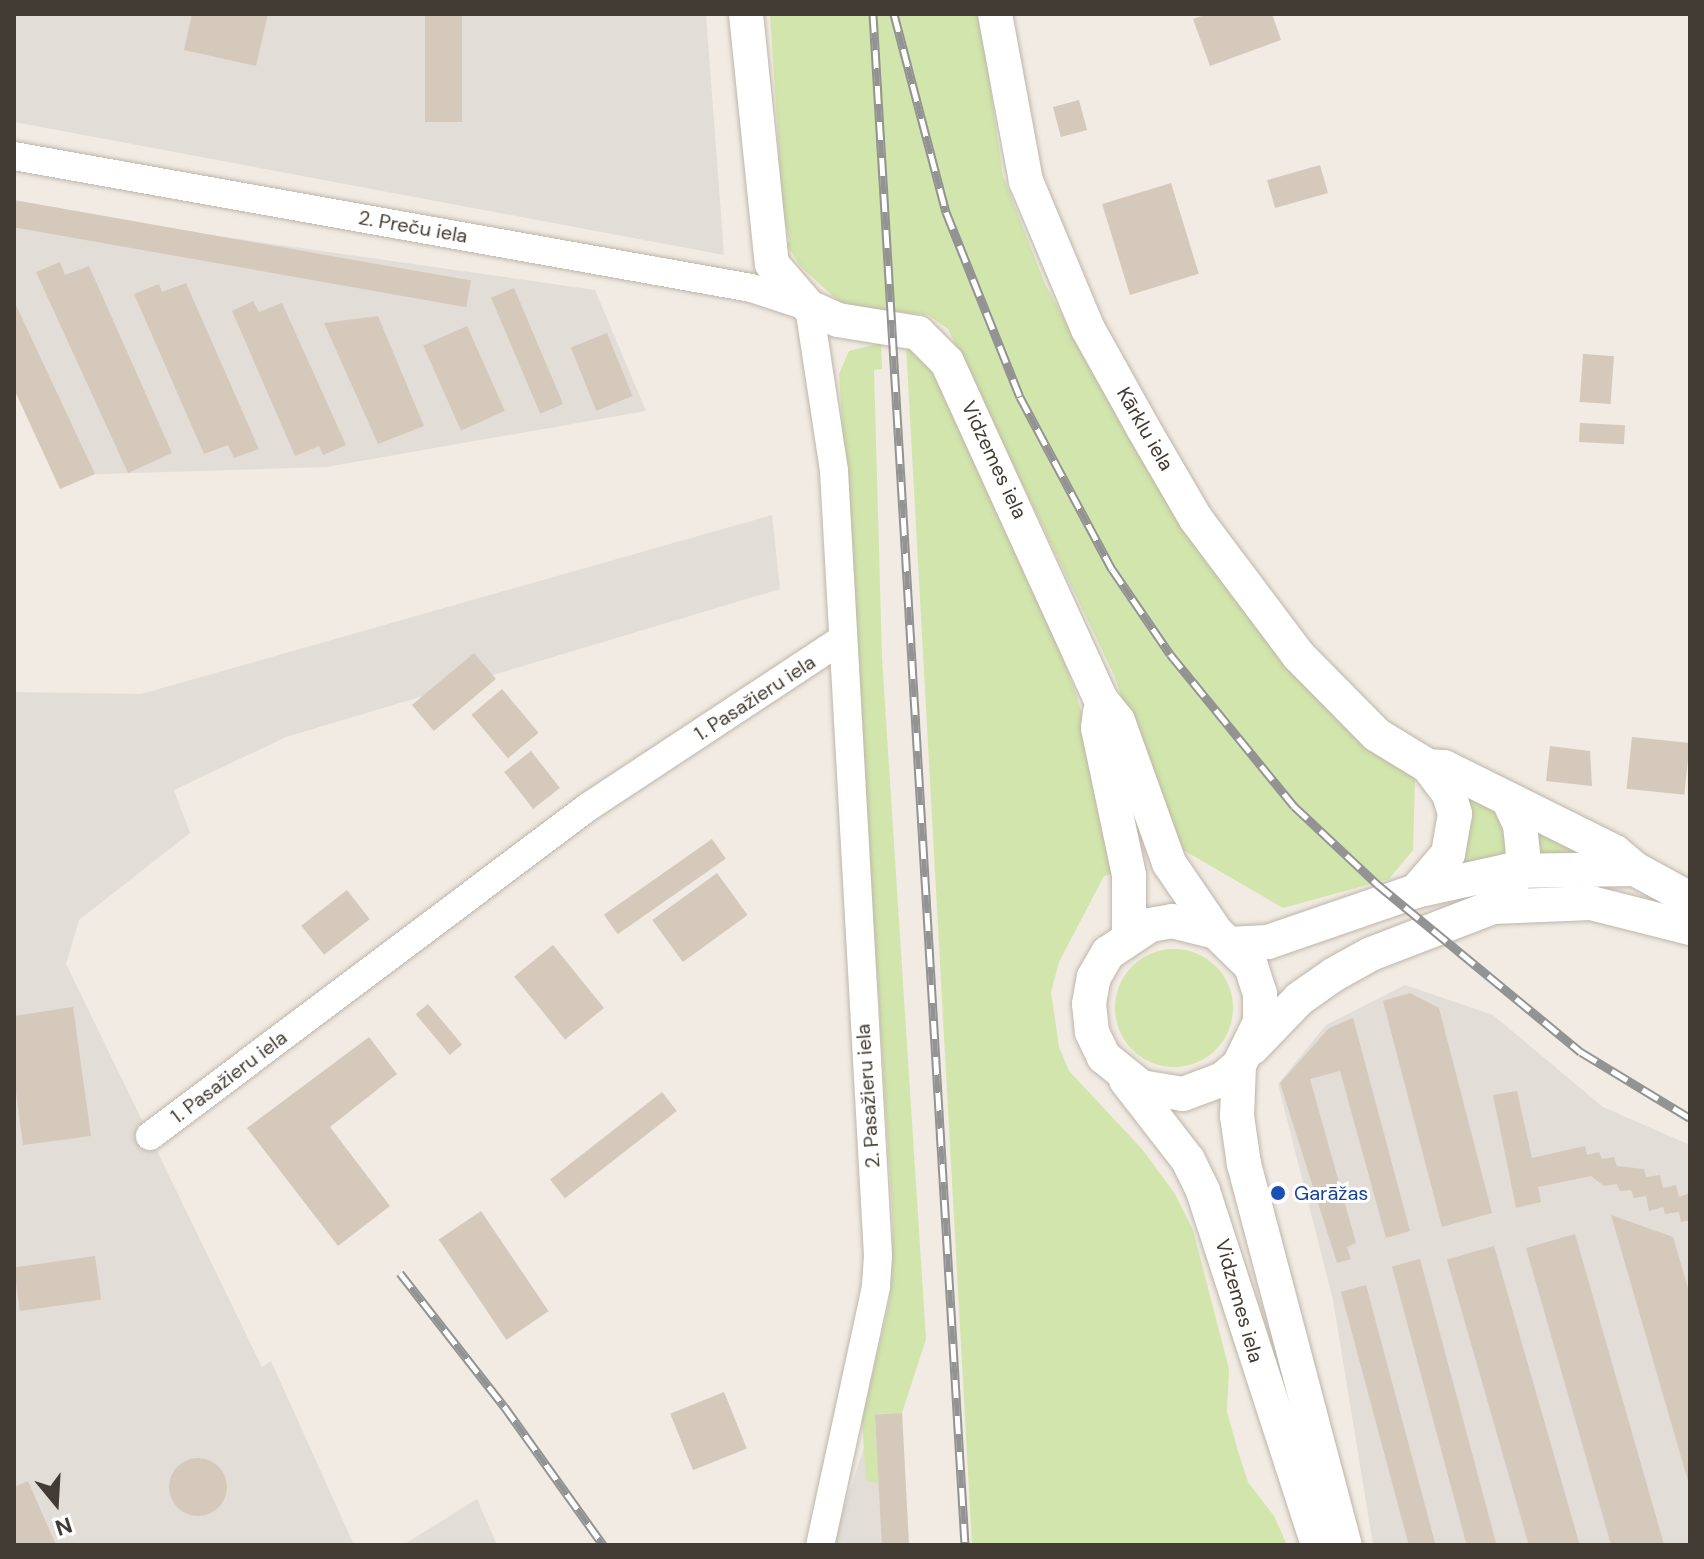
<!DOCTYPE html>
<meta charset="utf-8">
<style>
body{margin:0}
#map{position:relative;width:1704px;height:1559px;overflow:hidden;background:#f1ebe3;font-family:"DM Sans",sans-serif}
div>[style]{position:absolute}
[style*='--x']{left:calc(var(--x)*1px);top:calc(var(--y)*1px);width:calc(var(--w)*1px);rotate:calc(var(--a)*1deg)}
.industrial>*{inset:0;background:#e3ddd8}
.green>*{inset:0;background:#d1e5ac}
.round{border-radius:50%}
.building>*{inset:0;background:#d5c9bc;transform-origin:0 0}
.roads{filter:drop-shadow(0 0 2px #bfb5a9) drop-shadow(0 0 2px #bfb5a9)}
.minor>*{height:28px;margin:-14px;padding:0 14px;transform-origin:14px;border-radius:14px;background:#fff}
.tertiary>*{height:34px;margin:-17px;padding:0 17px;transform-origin:17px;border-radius:17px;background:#fff}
.rail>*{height:9px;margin-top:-4.5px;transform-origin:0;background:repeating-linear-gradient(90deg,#fff 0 18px,#939393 0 36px);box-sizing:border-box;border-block:2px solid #939393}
.dots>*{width:22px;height:22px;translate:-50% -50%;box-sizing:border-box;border:4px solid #fff;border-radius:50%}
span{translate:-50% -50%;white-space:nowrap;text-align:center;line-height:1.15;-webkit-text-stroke:6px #fff;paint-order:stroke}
.street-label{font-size:20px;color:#423b33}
.transit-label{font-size:20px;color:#164399}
.left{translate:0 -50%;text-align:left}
.frame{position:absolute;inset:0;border:16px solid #423b33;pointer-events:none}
.north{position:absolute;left:16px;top:1463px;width:80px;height:80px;-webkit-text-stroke:6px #fff;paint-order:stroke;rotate:162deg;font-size:22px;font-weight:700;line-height:32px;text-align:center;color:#423b33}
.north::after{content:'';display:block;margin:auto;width:28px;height:36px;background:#423b33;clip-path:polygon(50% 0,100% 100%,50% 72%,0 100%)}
</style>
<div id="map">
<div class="industrial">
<i style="clip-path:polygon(14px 14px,706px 14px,724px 255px,14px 122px)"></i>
<i style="clip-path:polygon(14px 207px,595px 290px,646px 411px,326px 467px,70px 475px,14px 349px)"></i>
<i style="clip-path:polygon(772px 515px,780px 589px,286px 737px,174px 790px,190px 833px,79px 920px,66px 964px,262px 1367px,271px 1361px,354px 1545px,14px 1545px,14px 692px,141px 694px)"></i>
<i style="clip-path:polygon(1405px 985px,1493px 1015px,1603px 1107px,1690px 1145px,1690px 1545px,1373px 1545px,1333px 1300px,1278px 1084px,1326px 1025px)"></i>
<i style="clip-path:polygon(902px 1413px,909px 1545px,832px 1545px,875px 1414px)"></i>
<i style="clip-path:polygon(477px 1499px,497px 1545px,403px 1545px)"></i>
</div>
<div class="green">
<i style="clip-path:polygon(770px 14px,980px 14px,1003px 176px,1045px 284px,1133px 443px,1415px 778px,1413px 850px,1389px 879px,1283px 908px,1185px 851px,1176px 855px,1114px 675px,948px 329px,928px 315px,844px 306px,800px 266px,786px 243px,790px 241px,783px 214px)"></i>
<i style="clip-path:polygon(881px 343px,882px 369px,874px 370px,882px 658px,926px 1339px,902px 1413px,875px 1414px,879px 1484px,866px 1480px,862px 1420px,890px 1298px,893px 1225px,839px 374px,849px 351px)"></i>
<i style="clip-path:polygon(906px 344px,933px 372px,1044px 609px,1076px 693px,1103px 793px,1119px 872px,1104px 876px,1059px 962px,1051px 992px,1059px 1047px,1069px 1071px,1142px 1149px,1175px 1194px,1193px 1230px,1229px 1369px,1227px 1412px,1238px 1451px,1248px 1482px,1274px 1516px,1287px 1545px,972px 1545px)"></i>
<i style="clip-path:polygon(1458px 787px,1501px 811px,1510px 859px,1458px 873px)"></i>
<i style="clip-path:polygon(1544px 827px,1592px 853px,1533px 856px,1532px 833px)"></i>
<i class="round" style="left:1115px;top:949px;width:118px;height:118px"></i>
</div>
<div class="building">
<i style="clip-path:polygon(192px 14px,268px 14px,256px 66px,184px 50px)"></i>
<i style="left:425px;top:14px;width:37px;height:108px"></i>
<i style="clip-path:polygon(1208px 14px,1272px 14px,1281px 40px,1210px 66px,1193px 19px)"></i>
<i style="left:1079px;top:100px;width:31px;height:27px;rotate:75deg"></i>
<i style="left:1320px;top:165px;width:29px;height:55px;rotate:74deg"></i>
<i style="left:1171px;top:183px;width:95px;height:72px;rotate:73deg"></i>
<i style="left:14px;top:200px;width:464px;height:27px;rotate:10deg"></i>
<i style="clip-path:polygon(60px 262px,65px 275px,89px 266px,172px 453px,128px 473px,36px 272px)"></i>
<i style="clip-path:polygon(186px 283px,259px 449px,234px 458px,228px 445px,204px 454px,134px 294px,159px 284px,162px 292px)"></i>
<i style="left:514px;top:288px;width:126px;height:25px;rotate:67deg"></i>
<i style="clip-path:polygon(14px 301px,95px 474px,60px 489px,14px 389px)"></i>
<i style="clip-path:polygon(253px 301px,259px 312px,282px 303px,346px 445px,323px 455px,319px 446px,295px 456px,232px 311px)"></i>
<i style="clip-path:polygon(378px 316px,424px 426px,378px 444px,324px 323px)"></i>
<i style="left:467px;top:326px;width:93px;height:48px;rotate:66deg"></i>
<i style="left:607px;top:333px;width:68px;height:39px;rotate:68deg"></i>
<i style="left:1583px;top:354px;width:31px;height:48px;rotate:4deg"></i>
<i style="left:1580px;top:423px;width:45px;height:19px;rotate:3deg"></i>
<i style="left:474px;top:653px;width:34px;height:81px;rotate:50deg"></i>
<i style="left:502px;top:689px;width:57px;height:40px;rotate:50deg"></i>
<i style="left:1632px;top:737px;width:58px;height:52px;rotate:6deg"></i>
<i style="clip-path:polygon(1550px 746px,1590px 751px,1592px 786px,1546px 781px)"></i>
<i style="left:531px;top:751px;width:47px;height:34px;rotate:52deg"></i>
<i style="left:712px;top:839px;width:24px;height:132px;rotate:55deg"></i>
<i style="left:717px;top:873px;width:52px;height:80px;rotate:54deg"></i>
<i style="left:347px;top:890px;width:37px;height:58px;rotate:52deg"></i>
<i style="left:553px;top:945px;width:81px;height:50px;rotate:51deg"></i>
<i style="clip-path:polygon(1410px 993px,1439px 1008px,1492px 1213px,1442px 1227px,1383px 1001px)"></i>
<i style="left:428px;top:1004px;width:53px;height:16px;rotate:50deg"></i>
<i style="clip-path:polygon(73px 1007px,91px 1136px,23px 1145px,14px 1077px,14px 1016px)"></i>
<i style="clip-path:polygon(1353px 1018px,1410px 1231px,1386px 1238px,1340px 1071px,1310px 1079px,1356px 1243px,1347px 1247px,1351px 1259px,1337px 1263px,1280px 1083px,1329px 1028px)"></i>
<i style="clip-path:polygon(369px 1037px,397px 1074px,330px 1127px,390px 1206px,338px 1246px,247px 1128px)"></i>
<i style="clip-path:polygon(1517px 1091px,1532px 1158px,1585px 1146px,1587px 1155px,1599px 1152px,1602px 1159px,1614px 1157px,1617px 1166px,1644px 1169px,1646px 1177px,1660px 1175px,1663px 1188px,1676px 1185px,1679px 1197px,1690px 1193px,1690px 1220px,1681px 1222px,1679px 1212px,1665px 1214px,1663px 1207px,1649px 1211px,1646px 1196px,1634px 1198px,1631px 1190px,1620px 1191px,1617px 1184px,1604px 1186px,1591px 1176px,1538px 1187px,1541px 1202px,1516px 1208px,1493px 1095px)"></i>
<i style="left:662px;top:1092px;width:24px;height:142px;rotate:52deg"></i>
<i style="left:481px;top:1211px;width:121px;height:51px;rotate:56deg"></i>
<i style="clip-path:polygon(1611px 1215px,1673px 1237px,1690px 1295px,1690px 1488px)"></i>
<i style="left:1575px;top:1234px;width:324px;height:51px;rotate:74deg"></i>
<i style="left:1494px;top:1246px;width:310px;height:49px;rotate:74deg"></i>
<i style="left:95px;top:1256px;width:44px;height:82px;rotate:82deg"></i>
<i style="left:1420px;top:1259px;width:296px;height:29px;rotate:75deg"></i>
<i style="left:1366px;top:1285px;width:269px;height:26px;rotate:75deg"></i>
<i style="left:724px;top:1392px;width:61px;height:58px;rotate:68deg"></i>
<i style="left:902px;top:1413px;width:132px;height:27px;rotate:87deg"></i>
<i class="round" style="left:169px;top:1458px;width:58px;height:58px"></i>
<i style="clip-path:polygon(28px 1481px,56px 1545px,14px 1545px,14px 1487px)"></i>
</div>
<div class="roads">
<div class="minor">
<i style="--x:14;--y:156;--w:749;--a:10.15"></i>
<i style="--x:751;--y:288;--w:61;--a:18.1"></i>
<i style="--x:809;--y:307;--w:166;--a:81.3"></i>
<i style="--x:834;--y:471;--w:786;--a:86.79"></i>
<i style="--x:878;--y:1256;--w:31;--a:94"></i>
<i style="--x:876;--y:1287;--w:264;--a:102.2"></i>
<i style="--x:150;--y:1136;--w:548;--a:-36.91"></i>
<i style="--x:588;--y:807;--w:302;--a:-33.4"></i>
</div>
<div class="tertiary">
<i style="--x:746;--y:14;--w:251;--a:84.1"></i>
<i style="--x:772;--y:264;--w:57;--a:49.3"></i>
<i style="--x:809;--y:307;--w:32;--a:24"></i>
<i style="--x:838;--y:320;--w:81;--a:9.2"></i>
<i style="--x:918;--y:333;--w:41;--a:45"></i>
<i style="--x:947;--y:362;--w:371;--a:65.5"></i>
<i style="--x:1101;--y:700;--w:27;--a:51"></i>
<i style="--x:1118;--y:721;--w:151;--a:70.2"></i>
<i style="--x:1169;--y:863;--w:83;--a:55.7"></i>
<i style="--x:1216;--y:932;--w:49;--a:44.2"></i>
<i style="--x:1251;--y:966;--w:28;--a:72"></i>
<i style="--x:1260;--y:993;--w:29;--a:90"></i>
<i style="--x:1260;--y:1022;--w:48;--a:116"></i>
<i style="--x:1239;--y:1065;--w:21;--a:139"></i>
<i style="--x:1223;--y:1079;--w:43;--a:159.4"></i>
<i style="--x:1183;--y:1094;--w:43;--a:-170.5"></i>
<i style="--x:1141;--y:1087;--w:48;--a:-141"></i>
<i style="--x:1104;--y:1057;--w:28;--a:-116"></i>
<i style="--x:1092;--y:1032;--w:28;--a:-96"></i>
<i style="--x:1089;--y:1004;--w:27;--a:-80"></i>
<i style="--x:1094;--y:977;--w:28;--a:-60"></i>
<i style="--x:1108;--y:953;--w:50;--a:-33.7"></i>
<i style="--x:1150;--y:925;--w:22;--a:-10"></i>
<i style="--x:1172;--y:921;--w:45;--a:14"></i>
<i style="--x:995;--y:14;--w:170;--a:79.5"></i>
<i style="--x:1026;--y:181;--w:160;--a:67.3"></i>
<i style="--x:1088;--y:329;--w:113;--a:60.9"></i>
<i style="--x:1143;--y:428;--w:105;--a:59.8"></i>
<i style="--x:1196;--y:519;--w:170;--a:53.1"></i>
<i style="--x:1298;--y:655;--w:112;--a:45.4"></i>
<i style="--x:1377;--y:735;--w:60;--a:31.3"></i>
<i style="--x:1428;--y:766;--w:35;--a:53"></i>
<i style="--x:1449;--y:794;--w:21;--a:73"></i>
<i style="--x:1455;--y:814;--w:41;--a:99.9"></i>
<i style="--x:1448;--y:854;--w:49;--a:130.9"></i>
<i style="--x:1416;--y:891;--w:157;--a:161"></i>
<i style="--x:1268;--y:942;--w:35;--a:177"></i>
<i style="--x:1100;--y:712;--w:16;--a:97"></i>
<i style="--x:1098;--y:728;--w:150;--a:78.1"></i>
<i style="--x:1129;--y:875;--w:60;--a:90"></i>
<i style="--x:1428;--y:766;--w:16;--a:4"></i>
<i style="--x:1444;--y:767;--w:191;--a:26.4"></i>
<i style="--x:1615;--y:852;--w:26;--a:40"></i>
<i style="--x:1635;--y:869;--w:63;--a:28.6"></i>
<i style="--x:1508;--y:799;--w:29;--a:65"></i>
<i style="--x:1520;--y:825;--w:30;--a:84"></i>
<i style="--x:1523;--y:855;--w:37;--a:112"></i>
<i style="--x:1416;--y:891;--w:92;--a:-12.5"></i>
<i style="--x:1506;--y:871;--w:129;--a:-0.9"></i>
<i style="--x:1252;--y:1048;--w:68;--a:-46.2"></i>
<i style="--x:1299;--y:999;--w:42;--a:-35.2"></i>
<i style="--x:1333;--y:975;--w:43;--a:-28.9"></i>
<i style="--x:1371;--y:954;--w:131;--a:-21.1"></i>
<i style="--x:1493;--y:907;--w:98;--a:-2.3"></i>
<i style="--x:1591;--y:903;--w:102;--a:14.2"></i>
<i style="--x:1239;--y:1065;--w:51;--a:92.2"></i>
<i style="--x:1237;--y:1116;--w:49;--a:81.7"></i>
<i style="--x:1244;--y:1164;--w:394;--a:75.2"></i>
<i style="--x:1126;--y:1080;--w:101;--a:52.2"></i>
<i style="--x:1188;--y:1160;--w:34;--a:64"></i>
<i style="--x:1203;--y:1191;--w:372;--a:72"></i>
</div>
</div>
<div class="rail">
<i style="--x:873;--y:14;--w:1534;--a:86.56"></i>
<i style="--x:894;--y:14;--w:205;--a:75.3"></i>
<i style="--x:946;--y:212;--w:199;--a:68.2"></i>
<i style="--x:1020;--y:397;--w:195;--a:61.9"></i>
<i style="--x:1112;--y:569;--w:103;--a:55.7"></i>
<i style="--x:1170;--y:654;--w:196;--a:50.8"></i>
<i style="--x:1294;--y:806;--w:114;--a:43.2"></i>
<i style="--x:1377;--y:884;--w:264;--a:39.5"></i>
<i style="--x:1581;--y:1052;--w:127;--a:31.2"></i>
<i style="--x:400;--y:1273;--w:169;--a:52"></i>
<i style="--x:504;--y:1406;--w:171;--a:54.5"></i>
</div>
<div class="dots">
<i style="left:1278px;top:1193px;background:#1a4fb4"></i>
</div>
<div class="street-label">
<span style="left:413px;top:227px;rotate:10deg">2. Preču iela</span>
<span style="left:1145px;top:429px;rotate:60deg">Kārklu iela</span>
<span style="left:994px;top:460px;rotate:65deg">Vidzemes iela</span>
<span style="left:755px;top:698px;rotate:-33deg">1. Pasažieru iela</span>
<span style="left:229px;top:1077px;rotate:-37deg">1. Pasažieru iela</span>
<span style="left:868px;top:1096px;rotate:-94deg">2. Pasažieru iela</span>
<span style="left:1239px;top:1301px;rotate:74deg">Vidzemes iela</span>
</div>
<div class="transit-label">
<span class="left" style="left:1294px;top:1193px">Garāžas</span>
</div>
<div class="frame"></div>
<div class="north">N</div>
</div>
